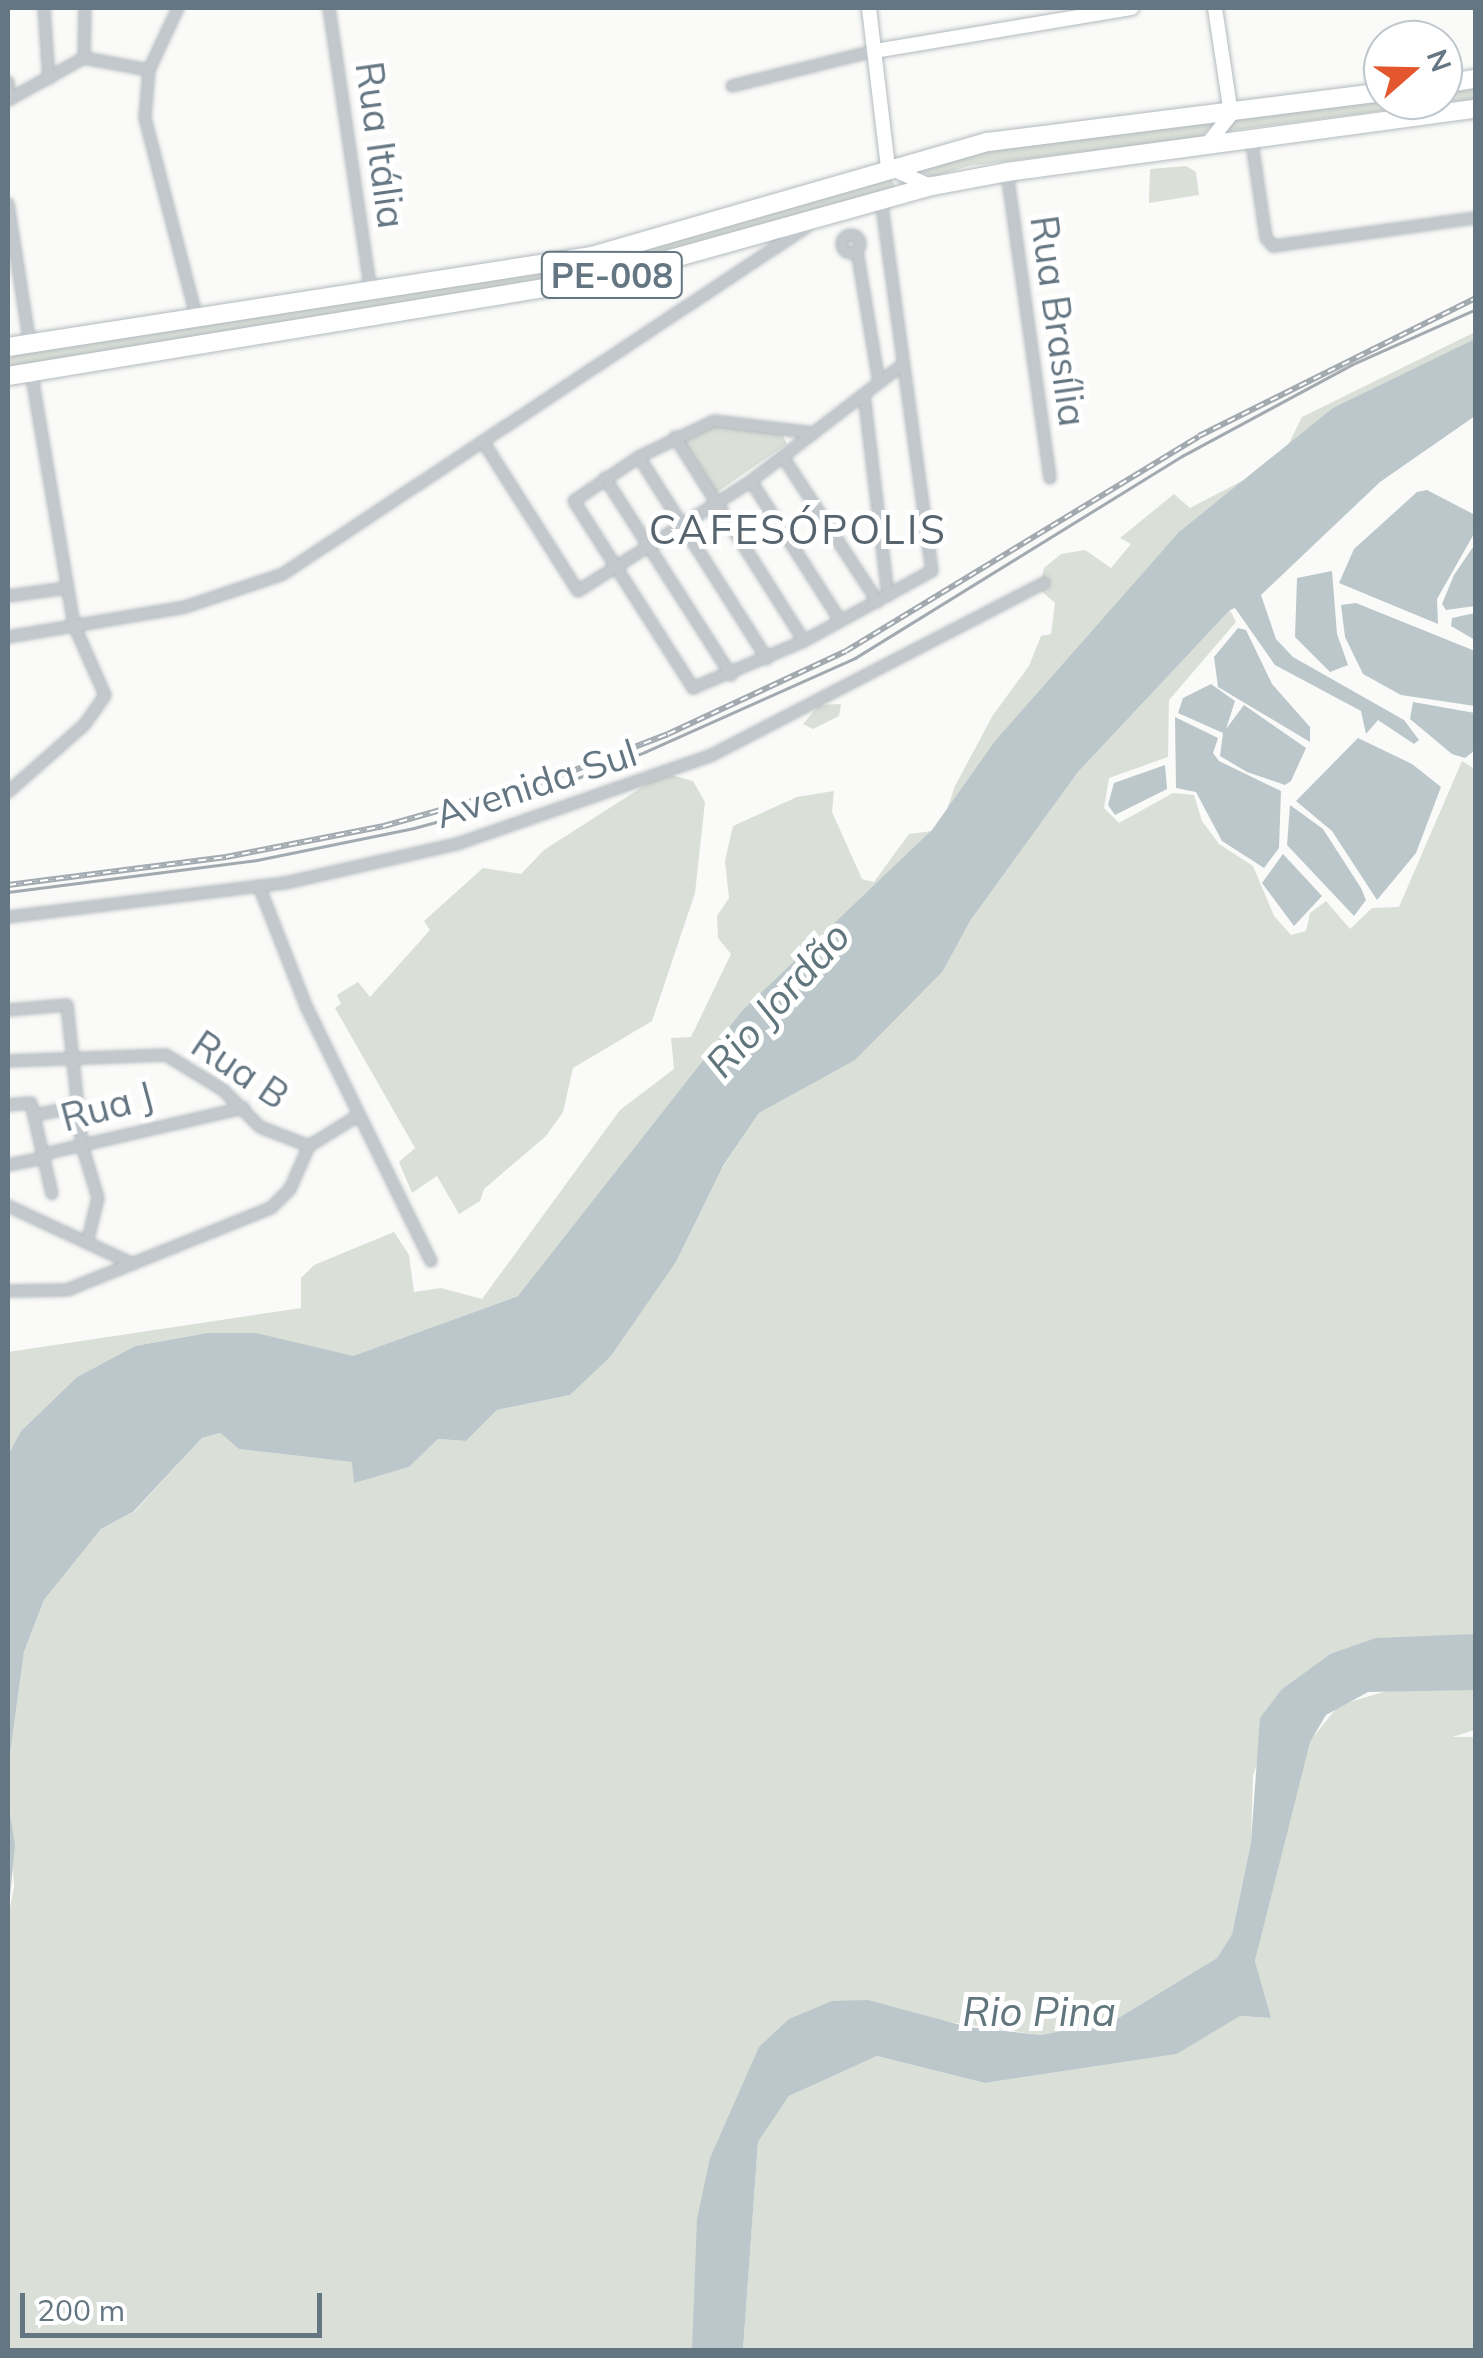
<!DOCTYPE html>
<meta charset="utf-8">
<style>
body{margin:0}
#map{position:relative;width:1483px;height:2358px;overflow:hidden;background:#fafaf8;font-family:Mulish,sans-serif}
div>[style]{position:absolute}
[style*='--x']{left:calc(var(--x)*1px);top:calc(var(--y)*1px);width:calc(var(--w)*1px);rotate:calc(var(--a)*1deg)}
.green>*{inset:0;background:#dadfd7}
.water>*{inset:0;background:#bbc7cb}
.roads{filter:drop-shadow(0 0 2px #b3babf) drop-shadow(0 0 2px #b3babf)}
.street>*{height:10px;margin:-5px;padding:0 5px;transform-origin:5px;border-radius:5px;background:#c3c8cc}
.street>.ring{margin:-5px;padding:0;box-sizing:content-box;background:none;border:10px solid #c3c8cc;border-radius:50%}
.secondary>*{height:14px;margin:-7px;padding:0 7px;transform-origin:7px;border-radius:7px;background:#fff}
.highway>*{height:18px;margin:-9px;padding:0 9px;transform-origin:9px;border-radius:9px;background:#fff}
.tram>*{height:2.5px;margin:-1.25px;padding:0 1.25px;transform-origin:1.25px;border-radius:1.25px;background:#a2aab0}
.rail>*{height:6px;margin-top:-3px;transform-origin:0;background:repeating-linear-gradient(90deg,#fff 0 8px,#a2aab0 0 16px);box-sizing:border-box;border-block:2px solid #a2aab0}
span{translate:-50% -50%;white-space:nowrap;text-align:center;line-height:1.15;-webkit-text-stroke:10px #fff;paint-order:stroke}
.shield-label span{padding:2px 8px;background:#fff;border:2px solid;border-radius:8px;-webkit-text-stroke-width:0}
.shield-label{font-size:35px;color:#657683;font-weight:700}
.street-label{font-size:38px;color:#657683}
.neighbourhood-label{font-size:40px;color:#57646e;letter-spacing:2.5px}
.water-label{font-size:40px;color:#60757c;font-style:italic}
.frame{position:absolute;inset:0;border:10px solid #657683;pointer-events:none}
.north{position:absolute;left:1363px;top:20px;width:100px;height:100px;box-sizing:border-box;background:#fff;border:2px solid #c1c8cd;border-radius:50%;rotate:70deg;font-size:28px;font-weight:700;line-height:40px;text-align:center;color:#657683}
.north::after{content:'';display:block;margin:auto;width:35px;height:45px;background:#e4572e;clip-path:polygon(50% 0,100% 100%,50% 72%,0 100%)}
.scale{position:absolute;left:20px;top:2293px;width:302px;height:45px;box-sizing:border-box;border:5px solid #657683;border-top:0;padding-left:12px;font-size:30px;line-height:35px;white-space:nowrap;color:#657683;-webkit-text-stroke:8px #fff;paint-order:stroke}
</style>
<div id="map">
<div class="green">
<i style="clip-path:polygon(1475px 84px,1475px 99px,1220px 132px,1230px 119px,1383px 100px,1443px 100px,1443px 89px)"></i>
<i style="clip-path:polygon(1215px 122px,1202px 137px,969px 166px,932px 177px,914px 169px,1013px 145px)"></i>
<i style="clip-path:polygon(1186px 166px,1196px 172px,1199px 195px,1149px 203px,1150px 169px)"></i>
<i style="clip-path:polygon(890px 175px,896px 189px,578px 277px,8px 369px,8px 351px,493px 275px)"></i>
<i style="clip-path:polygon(1475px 332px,1475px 345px,1396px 387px,1238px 512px,1204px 529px,1155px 575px,908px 877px,735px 1043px,647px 1143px,640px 1168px,587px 1244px,518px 1296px,337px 1362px,256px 1333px,207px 1333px,135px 1346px,77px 1377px,21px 1431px,8px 1455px,8px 1352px,301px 1308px,301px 1278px,314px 1265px,394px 1232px,409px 1255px,414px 1292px,441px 1288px,482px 1299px,620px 1110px,674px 1069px,671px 1038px,691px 1037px,731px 954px,718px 938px,717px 916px,729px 898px,725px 861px,733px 826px,797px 797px,834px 791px,832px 812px,862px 879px,874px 882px,909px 834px,940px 830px,955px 786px,993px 715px,1029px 666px,1041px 636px,1051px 634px,1055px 603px,1039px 589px,1044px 568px,1061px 554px,1085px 550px,1111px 568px,1131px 544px,1120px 538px,1174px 494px,1190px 508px,1280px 461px,1302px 417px)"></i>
<i style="clip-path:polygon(715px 423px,782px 433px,787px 444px,716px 493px,682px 443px)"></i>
<i style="clip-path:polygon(1230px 610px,1236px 622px,1169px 700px,1168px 757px,1109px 778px,1104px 808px,1119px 823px,1173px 793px,1194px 795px,1202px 821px,1219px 844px,1253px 866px,1274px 916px,1291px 935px,1306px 931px,1310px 913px,1326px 901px,1350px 929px,1372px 908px,1399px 907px,1462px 761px,1475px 769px,1475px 1634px,1330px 1654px,1282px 1689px,1253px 1776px,1251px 1842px,1232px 1934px,1217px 1958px,1115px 2020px,1041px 2035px,920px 2018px,789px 2019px,697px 2313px,692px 2350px,8px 2350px,8px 1918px,14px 1887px,8px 1769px,24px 1652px,44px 1600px,101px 1529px,134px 1512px,202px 1438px,220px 1433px,239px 1449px,353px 1462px,354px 1482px,409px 1467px,438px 1439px,466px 1441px,497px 1410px,570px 1395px,609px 1357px,676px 1262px,721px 1170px,759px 1113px,943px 971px,970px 921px,1078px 772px)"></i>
<i style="clip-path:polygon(841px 704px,839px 716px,813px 729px,803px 724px,819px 705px)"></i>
<i style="clip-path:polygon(664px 773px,693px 781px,705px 802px,695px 893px,652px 1021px,573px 1068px,563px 1112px,546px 1136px,484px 1189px,480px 1201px,459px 1214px,437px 1176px,412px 1193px,399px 1162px,415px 1148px,335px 1008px,341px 1004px,337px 995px,358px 982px,370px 997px,430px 930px,424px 921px,483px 868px,521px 874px,544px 850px)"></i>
<i style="clip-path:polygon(1401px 1687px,1475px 1690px,1475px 1730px,1452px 1737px,1476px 1737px,1475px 2350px,743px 2350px,758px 2142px,789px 2096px,877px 2056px,985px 2083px,1177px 2054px,1240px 2016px,1270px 2018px,1255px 1961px,1309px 1742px,1339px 1705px)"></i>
</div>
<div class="water">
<i style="clip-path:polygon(1475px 339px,1475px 416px,1380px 482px,1261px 595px,1276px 639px,1293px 657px,1404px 720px,1419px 740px,1414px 744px,1378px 720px,1366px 734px,1361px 711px,1275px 665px,1235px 608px,1230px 610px,1078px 772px,970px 921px,943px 971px,855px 1060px,759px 1113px,723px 1166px,676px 1262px,610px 1357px,570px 1395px,497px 1410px,466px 1441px,438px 1439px,409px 1467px,354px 1483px,352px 1462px,239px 1449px,220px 1433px,202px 1438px,133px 1512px,101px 1529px,44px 1600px,24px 1652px,8px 1769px,8px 1455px,21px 1431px,77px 1377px,135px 1346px,207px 1333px,256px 1333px,353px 1356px,518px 1296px,742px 1011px,932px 830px,995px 741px,1179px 532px,1333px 408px)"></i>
<i style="clip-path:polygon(1427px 490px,1475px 515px,1475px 532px,1437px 599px,1438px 624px,1339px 583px,1354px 549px,1417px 492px)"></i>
<i style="clip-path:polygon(1475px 544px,1475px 606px,1446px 610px,1442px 604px,1454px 575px)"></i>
<i style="clip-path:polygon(1332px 571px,1337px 634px,1348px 665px,1330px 672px,1295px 637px,1297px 578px)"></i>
<i style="clip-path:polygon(1356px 603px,1475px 651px,1475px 706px,1401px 695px,1363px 674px,1345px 637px,1341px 605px)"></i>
<i style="clip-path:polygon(1475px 613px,1475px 640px,1451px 626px,1452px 618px)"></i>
<i style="clip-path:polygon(1238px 628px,1246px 630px,1272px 684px,1310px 727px,1310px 742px,1218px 687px,1214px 657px)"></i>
<i style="clip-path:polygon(1211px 684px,1235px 701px,1226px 729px,1244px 705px,1306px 748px,1291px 781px,1285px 785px,1247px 772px,1220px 756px,1223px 733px,1178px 713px,1183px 698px)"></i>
<i style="clip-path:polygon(1413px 702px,1475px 713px,1474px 751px,1465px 758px,1452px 754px,1410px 719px)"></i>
<i style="clip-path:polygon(1175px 717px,1218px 738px,1213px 753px,1219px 761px,1281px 791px,1279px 848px,1264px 868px,1222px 841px,1196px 792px,1176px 788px)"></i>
<i style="clip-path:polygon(1358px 738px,1412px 764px,1441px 787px,1416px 853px,1377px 900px,1332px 831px,1296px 801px)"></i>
<i style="clip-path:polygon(1165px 765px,1167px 789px,1115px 815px,1108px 805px,1114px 783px)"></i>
<i style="clip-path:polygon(1290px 805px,1323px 829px,1361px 888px,1366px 900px,1354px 916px,1287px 845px)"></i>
<i style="clip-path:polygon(1283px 854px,1322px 896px,1294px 926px,1262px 883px)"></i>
<i style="clip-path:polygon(1475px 1634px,1475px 1690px,1368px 1692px,1326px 1715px,1310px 1742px,1255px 1961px,1271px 2018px,1240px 2016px,1177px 2054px,985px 2083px,877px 2056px,789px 2096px,758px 2142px,743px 2350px,692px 2350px,697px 2219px,710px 2158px,759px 2047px,789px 2019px,832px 2001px,868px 2000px,968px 2027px,1041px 2035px,1115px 2020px,1217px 1958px,1232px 1934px,1251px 1842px,1260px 1718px,1282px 1689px,1330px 1654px,1376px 1638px)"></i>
<i style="clip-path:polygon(8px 1802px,15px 1845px,8px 1918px)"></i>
</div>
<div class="roads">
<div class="street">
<i style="--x:44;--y:8;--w:71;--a:86"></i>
<i style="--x:178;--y:8;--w:68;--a:115.1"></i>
<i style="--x:149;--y:70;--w:48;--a:94.8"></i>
<i style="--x:145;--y:118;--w:208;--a:75.5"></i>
<i style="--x:329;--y:8;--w:286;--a:81.6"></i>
<i style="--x:84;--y:58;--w:50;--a:-88.9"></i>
<i style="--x:8;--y:82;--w:18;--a:87"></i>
<i style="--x:732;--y:86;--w:147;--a:-13.8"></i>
<i style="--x:8;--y:100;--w:87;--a:-28.9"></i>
<i style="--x:84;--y:58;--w:66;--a:10.5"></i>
<i style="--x:1251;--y:136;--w:103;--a:81.6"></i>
<i style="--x:1266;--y:238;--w:11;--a:49"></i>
<i style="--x:1273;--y:246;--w:205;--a:-7.9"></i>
<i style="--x:1007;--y:172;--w:309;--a:82"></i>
<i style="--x:8;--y:204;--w:142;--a:81.1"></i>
<i class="ring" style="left:842px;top:235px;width:8px;height:8px"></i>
<i style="--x:857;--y:251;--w:133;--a:80.5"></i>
<i style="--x:864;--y:394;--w:203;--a:83.2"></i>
<i style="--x:814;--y:433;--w:101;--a:-173.2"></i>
<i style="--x:714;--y:421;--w:83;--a:154.4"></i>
<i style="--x:639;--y:457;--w:78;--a:145.9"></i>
<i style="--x:574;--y:501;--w:222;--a:57.5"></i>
<i style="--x:693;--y:688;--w:121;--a:-22.9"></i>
<i style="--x:804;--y:641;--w:146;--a:-28.7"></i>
<i style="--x:932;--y:571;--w:373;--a:-97.8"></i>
<i style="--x:675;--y:437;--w:241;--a:57.7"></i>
<i style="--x:484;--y:443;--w:175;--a:57.6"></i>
<i style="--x:578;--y:591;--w:205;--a:-32.4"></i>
<i style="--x:751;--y:481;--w:189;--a:-37.5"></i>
<i style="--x:639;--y:457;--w:239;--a:57.6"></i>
<i style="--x:783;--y:457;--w:173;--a:56.8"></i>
<i style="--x:605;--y:478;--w:234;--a:57.4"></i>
<i style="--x:751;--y:481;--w:165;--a:57.4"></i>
<i style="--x:8;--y:596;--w:60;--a:-7.7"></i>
<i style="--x:8;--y:637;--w:180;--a:-9.6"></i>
<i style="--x:185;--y:607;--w:103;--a:-18.6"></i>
<i style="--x:283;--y:574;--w:630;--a:-33.54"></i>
<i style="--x:8;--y:792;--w:103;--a:-41.4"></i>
<i style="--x:85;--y:724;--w:35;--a:-55"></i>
<i style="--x:105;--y:695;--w:77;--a:-113.9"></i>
<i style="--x:74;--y:625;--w:257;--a:-99.6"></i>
<i style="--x:259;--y:886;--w:129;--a:68.6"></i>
<i style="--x:306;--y:1006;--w:284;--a:63.9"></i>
<i style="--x:8;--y:917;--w:279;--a:-7"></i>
<i style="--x:285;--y:883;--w:176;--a:-12.8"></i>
<i style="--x:457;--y:844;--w:270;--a:-19.2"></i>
<i style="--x:712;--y:755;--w:374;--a:-27.4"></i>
<i style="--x:8;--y:1010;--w:59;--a:-4.8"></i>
<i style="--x:67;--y:1005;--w:141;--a:83.9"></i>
<i style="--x:82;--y:1145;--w:55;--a:73.2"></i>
<i style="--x:98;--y:1198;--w:46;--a:103.7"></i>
<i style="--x:8;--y:1061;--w:158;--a:-2.2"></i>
<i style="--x:166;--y:1055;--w:67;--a:31.6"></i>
<i style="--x:223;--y:1090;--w:52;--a:45"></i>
<i style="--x:260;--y:1127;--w:53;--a:21.2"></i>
<i style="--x:8;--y:1105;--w:23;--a:-5"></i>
<i style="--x:31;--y:1103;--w:93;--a:77"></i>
<i style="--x:35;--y:1115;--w:46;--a:-11.3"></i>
<i style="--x:309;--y:1146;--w:59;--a:-31.8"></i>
<i style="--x:44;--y:1154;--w:205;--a:-13"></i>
<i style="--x:8;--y:1165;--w:38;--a:-11"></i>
<i style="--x:8;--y:1206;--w:138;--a:24.9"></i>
<i style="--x:8;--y:1291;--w:59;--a:-1"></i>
<i style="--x:67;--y:1290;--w:220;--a:-21.9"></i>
<i style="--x:271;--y:1208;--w:27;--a:-45"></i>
<i style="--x:290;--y:1189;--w:47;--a:-66.2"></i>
</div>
<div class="secondary">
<i style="--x:869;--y:8;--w:160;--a:83.2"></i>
<i style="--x:888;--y:167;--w:44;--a:24.2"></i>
<i style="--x:875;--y:51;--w:260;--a:-9.5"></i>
<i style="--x:1210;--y:141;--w:34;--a:-52"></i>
<i style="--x:1231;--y:114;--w:107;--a:-98.6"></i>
</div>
<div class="highway">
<i style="--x:1443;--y:84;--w:33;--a:-9"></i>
<i style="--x:8;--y:347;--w:591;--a:-8.86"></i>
<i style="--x:592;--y:256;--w:412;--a:-16.1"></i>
<i style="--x:988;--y:142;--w:398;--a:-7.2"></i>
<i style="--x:8;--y:376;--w:599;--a:-9.32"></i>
<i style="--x:599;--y:279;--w:347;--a:-15.6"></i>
<i style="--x:933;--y:186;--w:75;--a:-10.7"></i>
<i style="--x:1007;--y:172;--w:473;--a:-7.7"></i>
</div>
</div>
<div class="tram">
<i style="--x:8;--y:892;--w:251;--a:-7.3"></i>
<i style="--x:257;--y:860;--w:160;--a:-11.5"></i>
<i style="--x:414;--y:828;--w:121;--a:-15.3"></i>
<i style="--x:531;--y:796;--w:122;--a:-21.1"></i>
<i style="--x:645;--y:752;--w:230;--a:-24.1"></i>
<i style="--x:855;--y:658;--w:384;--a:-31.7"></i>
<i style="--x:1182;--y:456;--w:192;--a:-28.3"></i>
<i style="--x:1351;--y:365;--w:137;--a:-24.1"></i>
</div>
<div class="rail">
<i style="--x:8;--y:885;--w:220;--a:-7.3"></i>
<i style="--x:226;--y:857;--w:161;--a:-11.1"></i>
<i style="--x:384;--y:826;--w:177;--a:-15.8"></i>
<i style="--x:554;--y:778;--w:122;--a:-21.1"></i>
<i style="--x:668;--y:734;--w:196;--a:-25"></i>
<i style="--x:846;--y:651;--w:413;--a:-31.3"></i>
<i style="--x:1199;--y:436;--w:309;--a:-26.5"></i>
</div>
<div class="shield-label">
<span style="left:612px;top:275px">PE-008</span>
</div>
<div class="street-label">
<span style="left:380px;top:145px;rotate:82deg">Rua Itália</span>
<span style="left:1058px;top:321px;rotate:82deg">Rua Brasília</span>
<span style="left:536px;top:784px;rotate:-18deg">Avenida Sul</span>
<span style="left:240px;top:1070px;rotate:34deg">Rua B</span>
<span style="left:107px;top:1107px;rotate:-15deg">Rua J</span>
</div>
<div class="neighbourhood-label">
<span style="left:798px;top:529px">CAFESÓPOLIS</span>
</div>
<div class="water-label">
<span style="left:777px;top:999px;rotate:-48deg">Rio Jordão</span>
<span style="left:1039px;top:2011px">Rio Pina</span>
</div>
<div class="frame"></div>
<div class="north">N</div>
<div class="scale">200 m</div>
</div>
